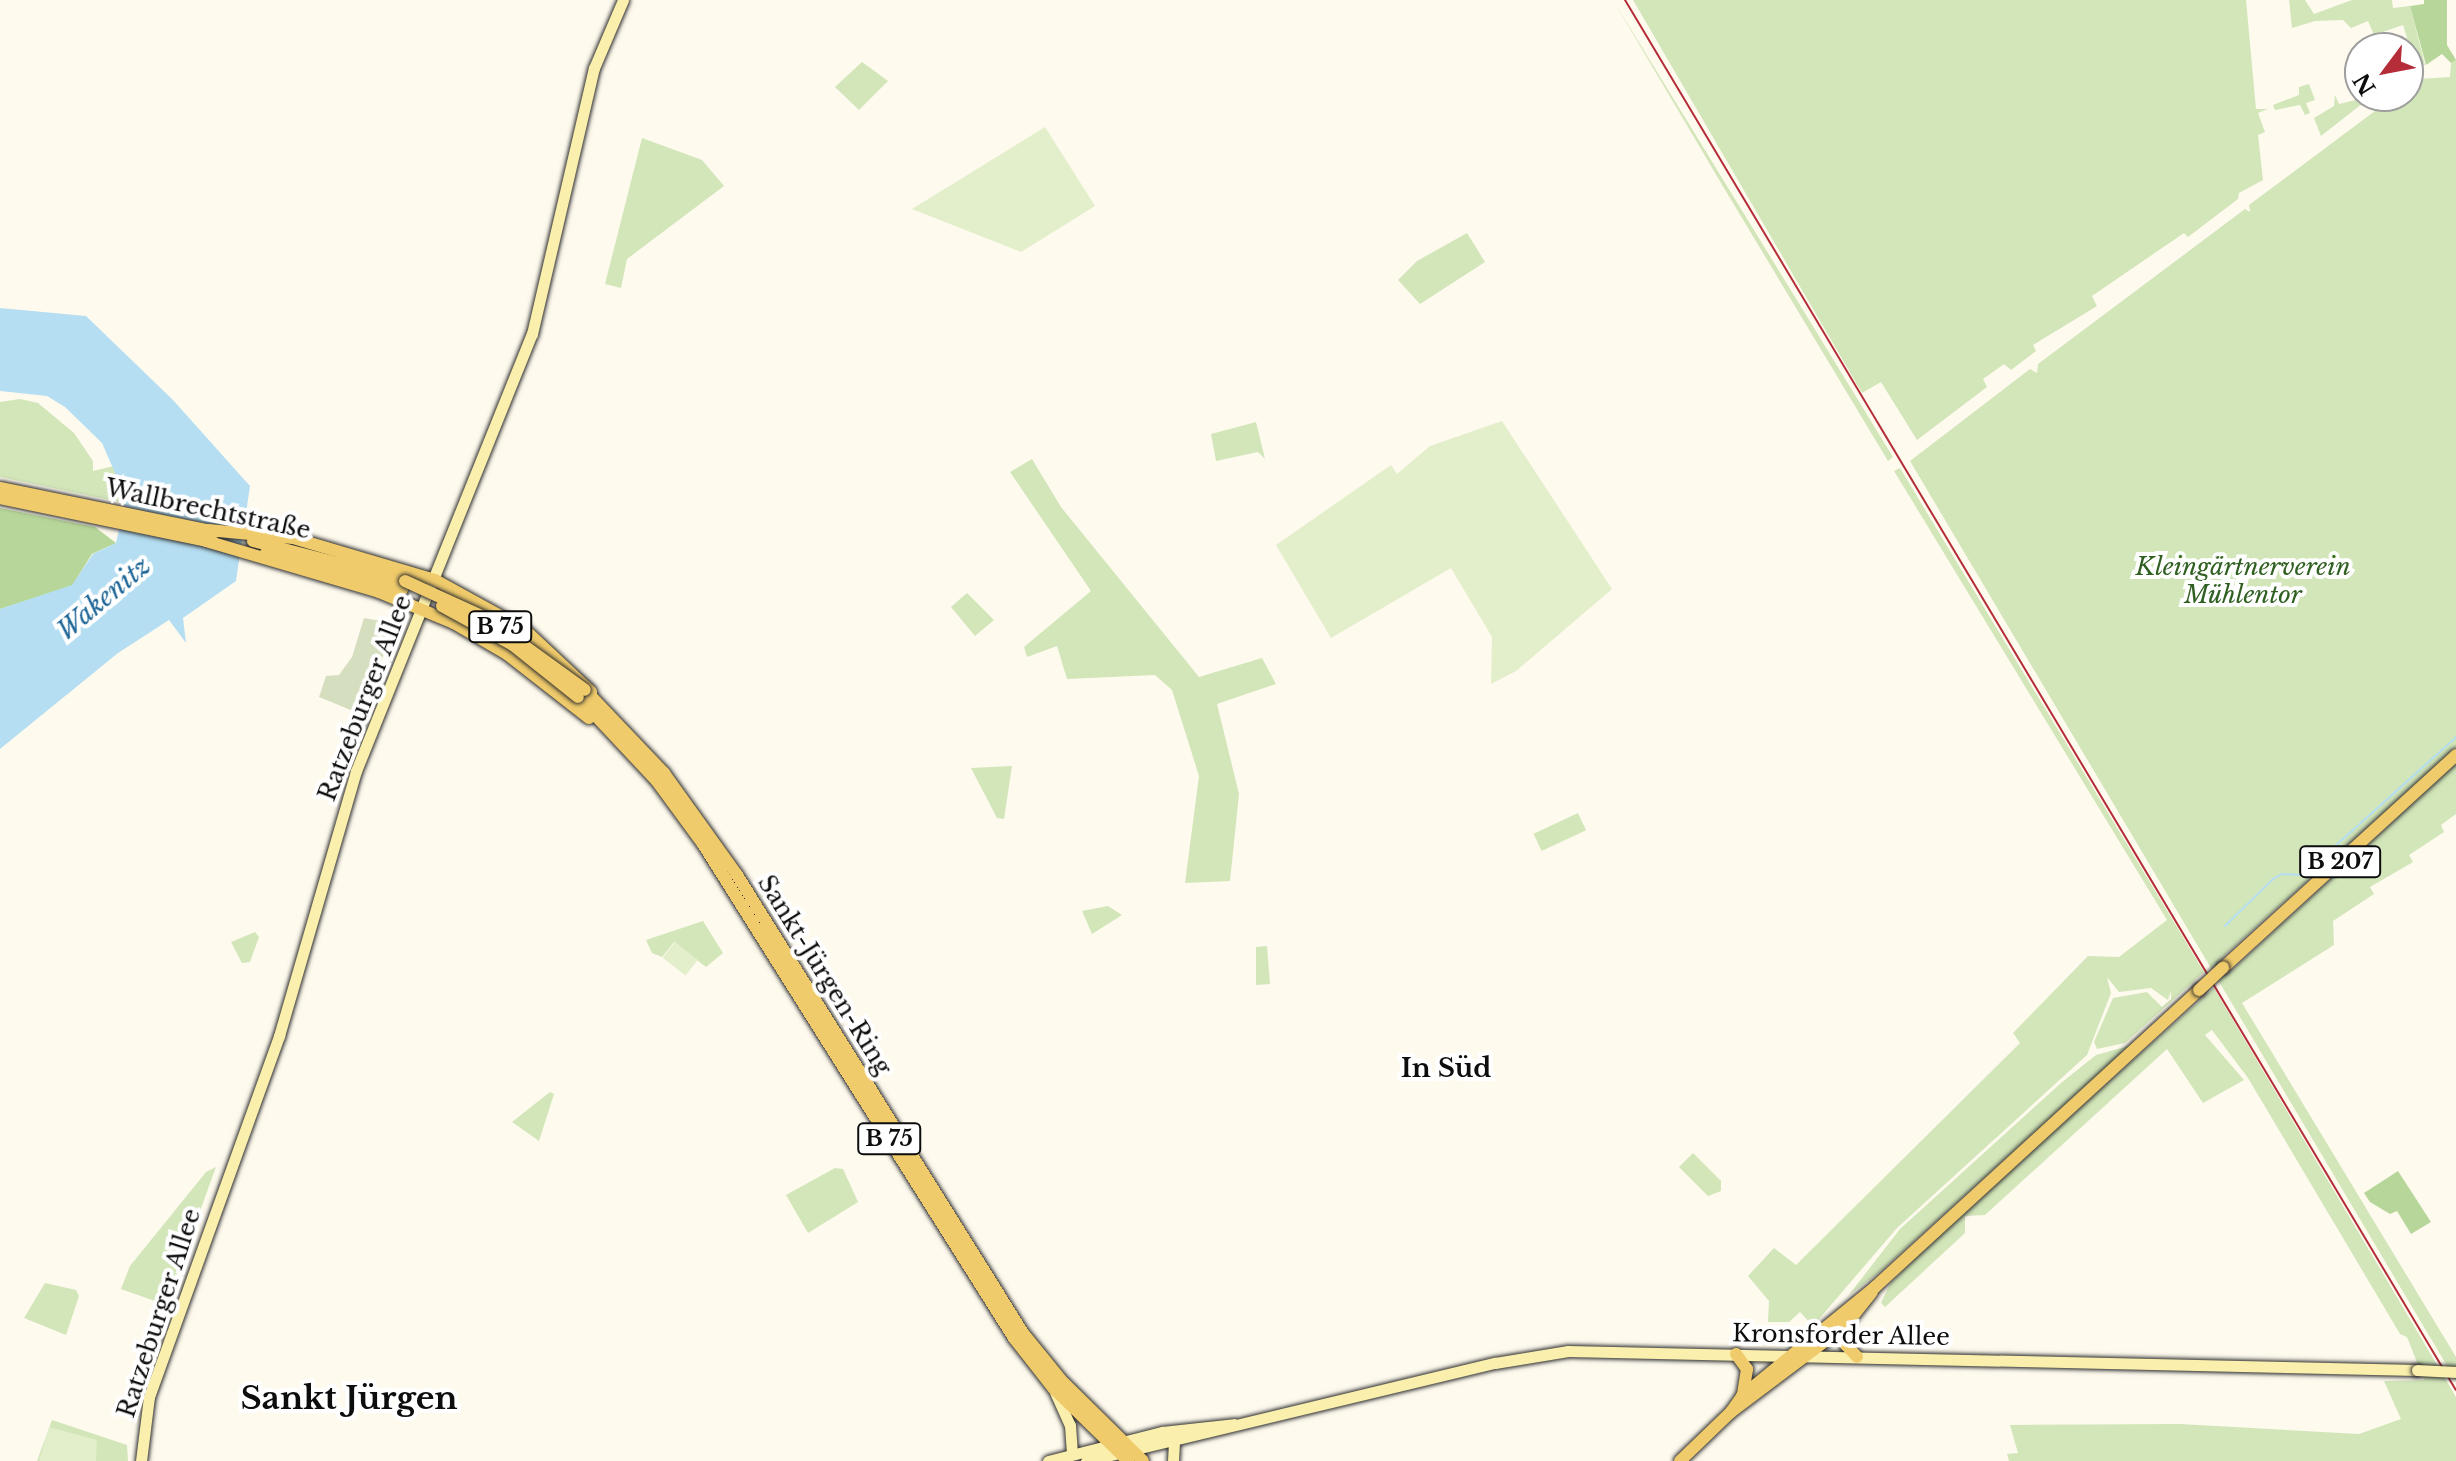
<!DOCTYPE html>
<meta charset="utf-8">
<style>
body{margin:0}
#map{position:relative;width:2456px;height:1461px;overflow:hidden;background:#fefaee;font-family:"Libre Baskerville",serif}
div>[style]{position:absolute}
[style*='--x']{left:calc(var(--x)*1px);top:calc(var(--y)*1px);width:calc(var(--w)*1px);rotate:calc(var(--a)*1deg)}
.green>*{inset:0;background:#d2e6b9;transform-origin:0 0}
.forest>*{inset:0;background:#b7d69a}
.cemetery>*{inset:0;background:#d6dec0}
.pitch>*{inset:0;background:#e3eecb;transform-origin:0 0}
.water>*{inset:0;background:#b5def2}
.stream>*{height:2px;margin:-1px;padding:0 1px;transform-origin:1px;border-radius:1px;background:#b5def2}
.roads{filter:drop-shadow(0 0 2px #2f2f2f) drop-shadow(0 0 2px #2f2f2f)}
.secondary>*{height:11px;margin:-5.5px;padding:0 5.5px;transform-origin:5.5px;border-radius:5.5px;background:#faefac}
.primary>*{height:12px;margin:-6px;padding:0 6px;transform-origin:6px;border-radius:6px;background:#f0cb6b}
.rail>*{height:2px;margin:-1px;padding:0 1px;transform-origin:1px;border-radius:1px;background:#b42d38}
.bridges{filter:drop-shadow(0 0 2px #2f2f2f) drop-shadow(0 0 2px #2f2f2f)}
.secondary-bridge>*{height:11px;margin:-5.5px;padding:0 5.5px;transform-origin:5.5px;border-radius:5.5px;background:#faefac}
.primary-bridge>*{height:12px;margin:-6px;padding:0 6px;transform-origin:6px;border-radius:6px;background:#f0cb6b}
span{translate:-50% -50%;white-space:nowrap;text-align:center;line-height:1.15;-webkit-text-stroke:8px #fff;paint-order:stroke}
.shield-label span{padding:2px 6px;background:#fff;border:2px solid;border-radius:6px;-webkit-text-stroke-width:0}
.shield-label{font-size:22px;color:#0d0d0d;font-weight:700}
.street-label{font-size:24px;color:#0d0d0d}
.park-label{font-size:24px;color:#306021;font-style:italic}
.water-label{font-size:26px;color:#1e6697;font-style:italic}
.neighbourhood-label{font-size:26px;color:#0d0d0d;font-weight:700}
.district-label{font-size:32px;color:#0d0d0d;font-weight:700}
.north{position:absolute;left:2344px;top:32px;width:80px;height:80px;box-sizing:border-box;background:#fff;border:2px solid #9e9e9e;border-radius:50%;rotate:238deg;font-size:22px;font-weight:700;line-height:32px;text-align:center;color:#0d0d0d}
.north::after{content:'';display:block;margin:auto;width:28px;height:36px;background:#b42d38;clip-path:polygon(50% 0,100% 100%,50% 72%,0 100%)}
</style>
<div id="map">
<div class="green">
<i style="clip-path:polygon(1613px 0,1893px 457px,1888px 461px,1721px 183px)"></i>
<i style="clip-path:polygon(1633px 0,2246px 0,2256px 109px,2268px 109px,2258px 113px,2265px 132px,2258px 135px,2263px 180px,2239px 193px,2238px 199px,2188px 237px,2184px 233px,2092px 296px,2097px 306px,2033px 345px,2036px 351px,2011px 370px,2004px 364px,1983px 379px,1987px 387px,1917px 440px,1881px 382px,1862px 393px)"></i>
<i style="clip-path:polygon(2289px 0,2305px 0,2314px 14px,2352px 0,2392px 0,2393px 8px,2410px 6px,2425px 65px,2408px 70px,2413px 57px,2403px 25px,2374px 35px,2368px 21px,2351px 28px,2343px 20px,2315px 21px,2292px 28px)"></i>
<i style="clip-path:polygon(2456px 60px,2456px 748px,2218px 961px,2227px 975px,2456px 763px,2456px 814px,2441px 825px,2444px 832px,2409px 855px,2413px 862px,2370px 887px,2374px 894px,2333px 921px,2334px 945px,2242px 1003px,2456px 1357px,2456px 1381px,1910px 461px,2030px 369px,2037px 373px,2038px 364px,2245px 209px,2250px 212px,2249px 205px,2395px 96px,2408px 96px,2408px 86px,2418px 79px,2450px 77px,2451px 63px)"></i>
<i style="clip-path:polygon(862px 62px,888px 81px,859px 110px,835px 87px)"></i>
<i style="clip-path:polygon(2309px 84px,2315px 100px,2306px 103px,2310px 113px,2305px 115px,2300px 105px,2275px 110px,2273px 105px,2299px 95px,2299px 87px)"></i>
<i style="clip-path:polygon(2335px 95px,2339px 104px,2372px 96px,2321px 136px,2314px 118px,2334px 106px)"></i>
<i style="clip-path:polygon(642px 138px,702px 160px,724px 186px,627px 259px,621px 288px,605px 284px)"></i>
<i style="clip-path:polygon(1467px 233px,1485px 262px,1420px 304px,1398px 280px,1417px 261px)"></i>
<i style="clip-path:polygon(20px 399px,38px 403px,74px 433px,93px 461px,93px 471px,114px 466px,125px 503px,0 477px,0 402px)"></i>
<i style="clip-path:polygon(1256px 422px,1265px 459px,1258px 452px,1216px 461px,1211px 434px)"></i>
<i style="clip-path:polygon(1032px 459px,1061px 507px,1199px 677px,1262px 658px,1276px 684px,1217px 704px,1239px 794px,1230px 881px,1185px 883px,1199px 776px,1172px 690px,1155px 675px,1067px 679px,1057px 646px,1027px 657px,1024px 647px,1091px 591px,1010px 472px)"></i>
<i style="clip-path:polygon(1900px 468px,2204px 972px,2125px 1043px,2097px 1049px,2094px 1042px,2113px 998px,2147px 992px,2162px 1007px,2171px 999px,2171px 991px,2168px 1000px,2151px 988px,2119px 992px,2107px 977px,2111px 993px,2087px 1055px,1897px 1228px,1813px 1326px,1800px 1312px,1789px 1322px,1768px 1322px,1769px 1301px,1748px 1276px,1774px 1248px,1796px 1265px,2020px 1043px,2013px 1033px,2088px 956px,2119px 957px,2167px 920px,1894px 471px)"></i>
<i style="clip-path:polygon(967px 593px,994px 620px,975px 636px,951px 607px)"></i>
<i style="clip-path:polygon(1012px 766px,1004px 819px,997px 818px,971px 768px)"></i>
<i style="left:1578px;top:813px;width:19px;height:49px;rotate:65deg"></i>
<i style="clip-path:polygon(1108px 906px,1122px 915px,1092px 934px,1082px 911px)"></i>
<i style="clip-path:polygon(703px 921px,723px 953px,706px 967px,674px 942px,662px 957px,652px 953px,646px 940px)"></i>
<i style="clip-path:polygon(255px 932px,259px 937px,250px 962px,242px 963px,231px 942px)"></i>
<i style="clip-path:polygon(1267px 946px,1270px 984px,1256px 985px,1256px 947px)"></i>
<i style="clip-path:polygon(2214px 988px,2456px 1397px,2456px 1461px,2009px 1461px,2007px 1454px,2018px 1453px,2010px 1425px,2180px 1424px,2359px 1434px,2401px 1419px,2384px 1381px,2424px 1380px,2407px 1337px,2400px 1334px,2248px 1078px,2212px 1030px,2205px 1035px,2244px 1080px,2203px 1103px,2167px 1049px,1985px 1215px,1965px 1216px,1965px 1233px,1885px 1307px,1881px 1303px,1890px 1284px,1947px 1226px)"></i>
<i style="clip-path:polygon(2183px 998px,1882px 1270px,1848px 1296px,1900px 1229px,2061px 1083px,2096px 1055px,2128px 1046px)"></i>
<i style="clip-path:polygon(550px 1092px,554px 1094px,539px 1141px,512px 1122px)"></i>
<i style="clip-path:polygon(1693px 1153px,1721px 1181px,1721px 1191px,1708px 1196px,1679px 1167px)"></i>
<i style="clip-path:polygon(216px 1167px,166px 1305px,121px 1289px,130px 1266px,206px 1172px)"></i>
<i style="clip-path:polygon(835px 1168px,843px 1169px,858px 1202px,808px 1233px,786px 1195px)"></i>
<i style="clip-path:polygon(45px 1283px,76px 1290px,79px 1296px,66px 1335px,24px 1318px)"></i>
<i style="clip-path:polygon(52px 1420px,127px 1445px,128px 1461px,37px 1461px)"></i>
</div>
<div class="forest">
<i style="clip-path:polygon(2424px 0,2447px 0,2447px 45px,2456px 60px,2451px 63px,2442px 54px,2426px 65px,2410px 6px,2424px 4px)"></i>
<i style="clip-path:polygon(0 508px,95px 527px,116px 543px,92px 554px,72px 586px,0 609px)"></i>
<i style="clip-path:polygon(2398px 1171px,2431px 1222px,2411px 1234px,2397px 1211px,2390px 1214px,2370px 1202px,2364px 1193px)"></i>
</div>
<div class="cemetery">
<i style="clip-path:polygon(364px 618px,397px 624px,358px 713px,319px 697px,326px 676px,339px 675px,352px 657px)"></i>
</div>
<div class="pitch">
<i style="clip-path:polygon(1045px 127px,1095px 206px,1021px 252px,912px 209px)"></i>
<i style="clip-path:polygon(1502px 421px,1612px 589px,1516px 671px,1491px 684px,1492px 637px,1451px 568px,1331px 638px,1276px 545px,1391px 465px,1397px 474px,1430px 446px)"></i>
<i style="left:675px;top:942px;width:29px;height:20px;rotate:38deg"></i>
<i style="clip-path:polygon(49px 1427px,97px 1440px,96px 1461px,39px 1461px)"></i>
</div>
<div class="water">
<i style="clip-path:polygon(0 308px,86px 316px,173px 400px,250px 486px,236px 581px,183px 618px,186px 643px,169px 620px,118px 653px,0 749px,0 609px,72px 585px,93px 554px,116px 543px,126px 498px,102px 443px,65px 407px,47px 396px,0 391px)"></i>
</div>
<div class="stream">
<i style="--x:2225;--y:926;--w:67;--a:-44.4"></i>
<i style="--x:2273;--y:879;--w:10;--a:-29"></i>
<i style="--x:2282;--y:874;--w:21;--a:3"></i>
<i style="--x:2303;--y:875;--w:206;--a:-42"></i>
</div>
<div class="roads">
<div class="secondary">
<i style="--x:1055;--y:1392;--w:36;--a:66"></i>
<i style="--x:1070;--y:1425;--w:27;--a:86"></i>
<i style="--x:141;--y:1461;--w:64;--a:-82.9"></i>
<i style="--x:149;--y:1397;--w:384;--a:-70.2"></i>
<i style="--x:279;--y:1036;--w:276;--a:-73.8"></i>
<i style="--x:356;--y:771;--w:471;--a:-68.1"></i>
<i style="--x:532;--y:334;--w:273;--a:-76.9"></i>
<i style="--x:594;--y:68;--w:74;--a:-66.9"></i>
<i style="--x:1048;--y:1461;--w:118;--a:-14.3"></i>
<i style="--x:1162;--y:1432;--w:72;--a:-6.3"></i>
<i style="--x:1086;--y:1461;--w:421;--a:-13.5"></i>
<i style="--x:1495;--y:1363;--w:74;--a:-9.3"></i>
<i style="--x:1568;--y:1351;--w:849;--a:1.28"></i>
<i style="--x:1173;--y:1461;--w:18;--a:-87"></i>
</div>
<div class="primary">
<i style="--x:0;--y:488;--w:220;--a:11.5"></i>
<i style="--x:0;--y:498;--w:217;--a:11.7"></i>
<i style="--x:208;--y:530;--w:85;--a:5.4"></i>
<i style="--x:293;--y:538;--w:148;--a:16.5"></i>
<i style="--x:435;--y:580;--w:102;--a:28.8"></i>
<i style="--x:524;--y:629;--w:92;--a:43.2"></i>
<i style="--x:206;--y:541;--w:180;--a:16.4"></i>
<i style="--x:379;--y:592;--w:81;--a:22.5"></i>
<i style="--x:454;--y:623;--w:61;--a:30.3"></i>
<i style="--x:507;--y:654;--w:104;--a:38"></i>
<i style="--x:253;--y:541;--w:157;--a:14.7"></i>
<i style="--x:266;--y:553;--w:141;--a:14.8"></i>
<i style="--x:585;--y:690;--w:115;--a:46.4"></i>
<i style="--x:664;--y:773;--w:125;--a:54.4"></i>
<i style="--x:737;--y:875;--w:540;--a:58.02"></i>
<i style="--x:1023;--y:1333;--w:60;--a:51"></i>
<i style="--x:1061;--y:1380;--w:115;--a:44.6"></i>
<i style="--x:578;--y:697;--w:114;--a:46.8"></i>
<i style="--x:656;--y:780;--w:79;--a:53.7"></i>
<i style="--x:703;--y:844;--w:584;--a:57.81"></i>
<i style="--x:1014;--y:1338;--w:63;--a:52"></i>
<i style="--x:1053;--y:1388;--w:105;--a:44.2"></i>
<i style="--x:2223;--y:968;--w:316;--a:-42.4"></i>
<i style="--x:1845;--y:1326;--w:19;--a:87"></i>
<i style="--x:1846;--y:1345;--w:16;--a:47"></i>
<i style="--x:1736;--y:1354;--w:19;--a:54"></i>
<i style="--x:1747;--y:1369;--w:25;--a:99"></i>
<i style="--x:1731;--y:1412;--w:19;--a:-55"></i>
<i style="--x:1742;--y:1396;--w:172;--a:-39.3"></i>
<i style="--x:1875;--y:1287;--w:440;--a:-42.5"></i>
<i style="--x:1680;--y:1461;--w:71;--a:-43.9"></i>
<i style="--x:1731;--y:1412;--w:143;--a:-37"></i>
<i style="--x:1845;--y:1326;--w:43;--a:-51.5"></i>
</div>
</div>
<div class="rail">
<i style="--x:1625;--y:0;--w:1619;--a:59.13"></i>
</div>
<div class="bridges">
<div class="secondary-bridge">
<i style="--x:2417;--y:1370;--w:39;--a:3"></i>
</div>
<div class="primary-bridge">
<i style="--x:405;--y:581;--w:89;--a:24.6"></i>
<i style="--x:486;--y:618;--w:122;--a:36"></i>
<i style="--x:442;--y:606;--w:81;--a:28.8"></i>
<i style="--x:513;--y:645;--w:83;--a:38.7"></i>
<i style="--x:2199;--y:990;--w:33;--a:-43"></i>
</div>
</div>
<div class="shield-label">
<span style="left:500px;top:627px">B 75</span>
<span style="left:2340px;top:862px">B 207</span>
<span style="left:889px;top:1139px">B 75</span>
</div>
<div class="street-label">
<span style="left:208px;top:509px;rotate:12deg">Wallbrechtstraße</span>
<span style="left:365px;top:698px;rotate:-69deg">Ratzeburger Allee</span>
<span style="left:825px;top:975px;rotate:58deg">Sankt-Jürgen-Ring</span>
<span style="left:159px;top:1313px;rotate:-72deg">Ratzeburger Allee</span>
<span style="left:1841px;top:1335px;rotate:1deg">Kronsforder Allee</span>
</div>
<div class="park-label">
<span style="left:2243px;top:581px">Kleingärtnerverein<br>Mühlentor</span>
</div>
<div class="water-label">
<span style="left:104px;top:599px;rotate:-40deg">Wakenitz</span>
</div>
<div class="neighbourhood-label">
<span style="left:1446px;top:1069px">In Süd</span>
</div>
<div class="district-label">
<span style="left:349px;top:1398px">Sankt Jürgen</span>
</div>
<div class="north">N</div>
</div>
